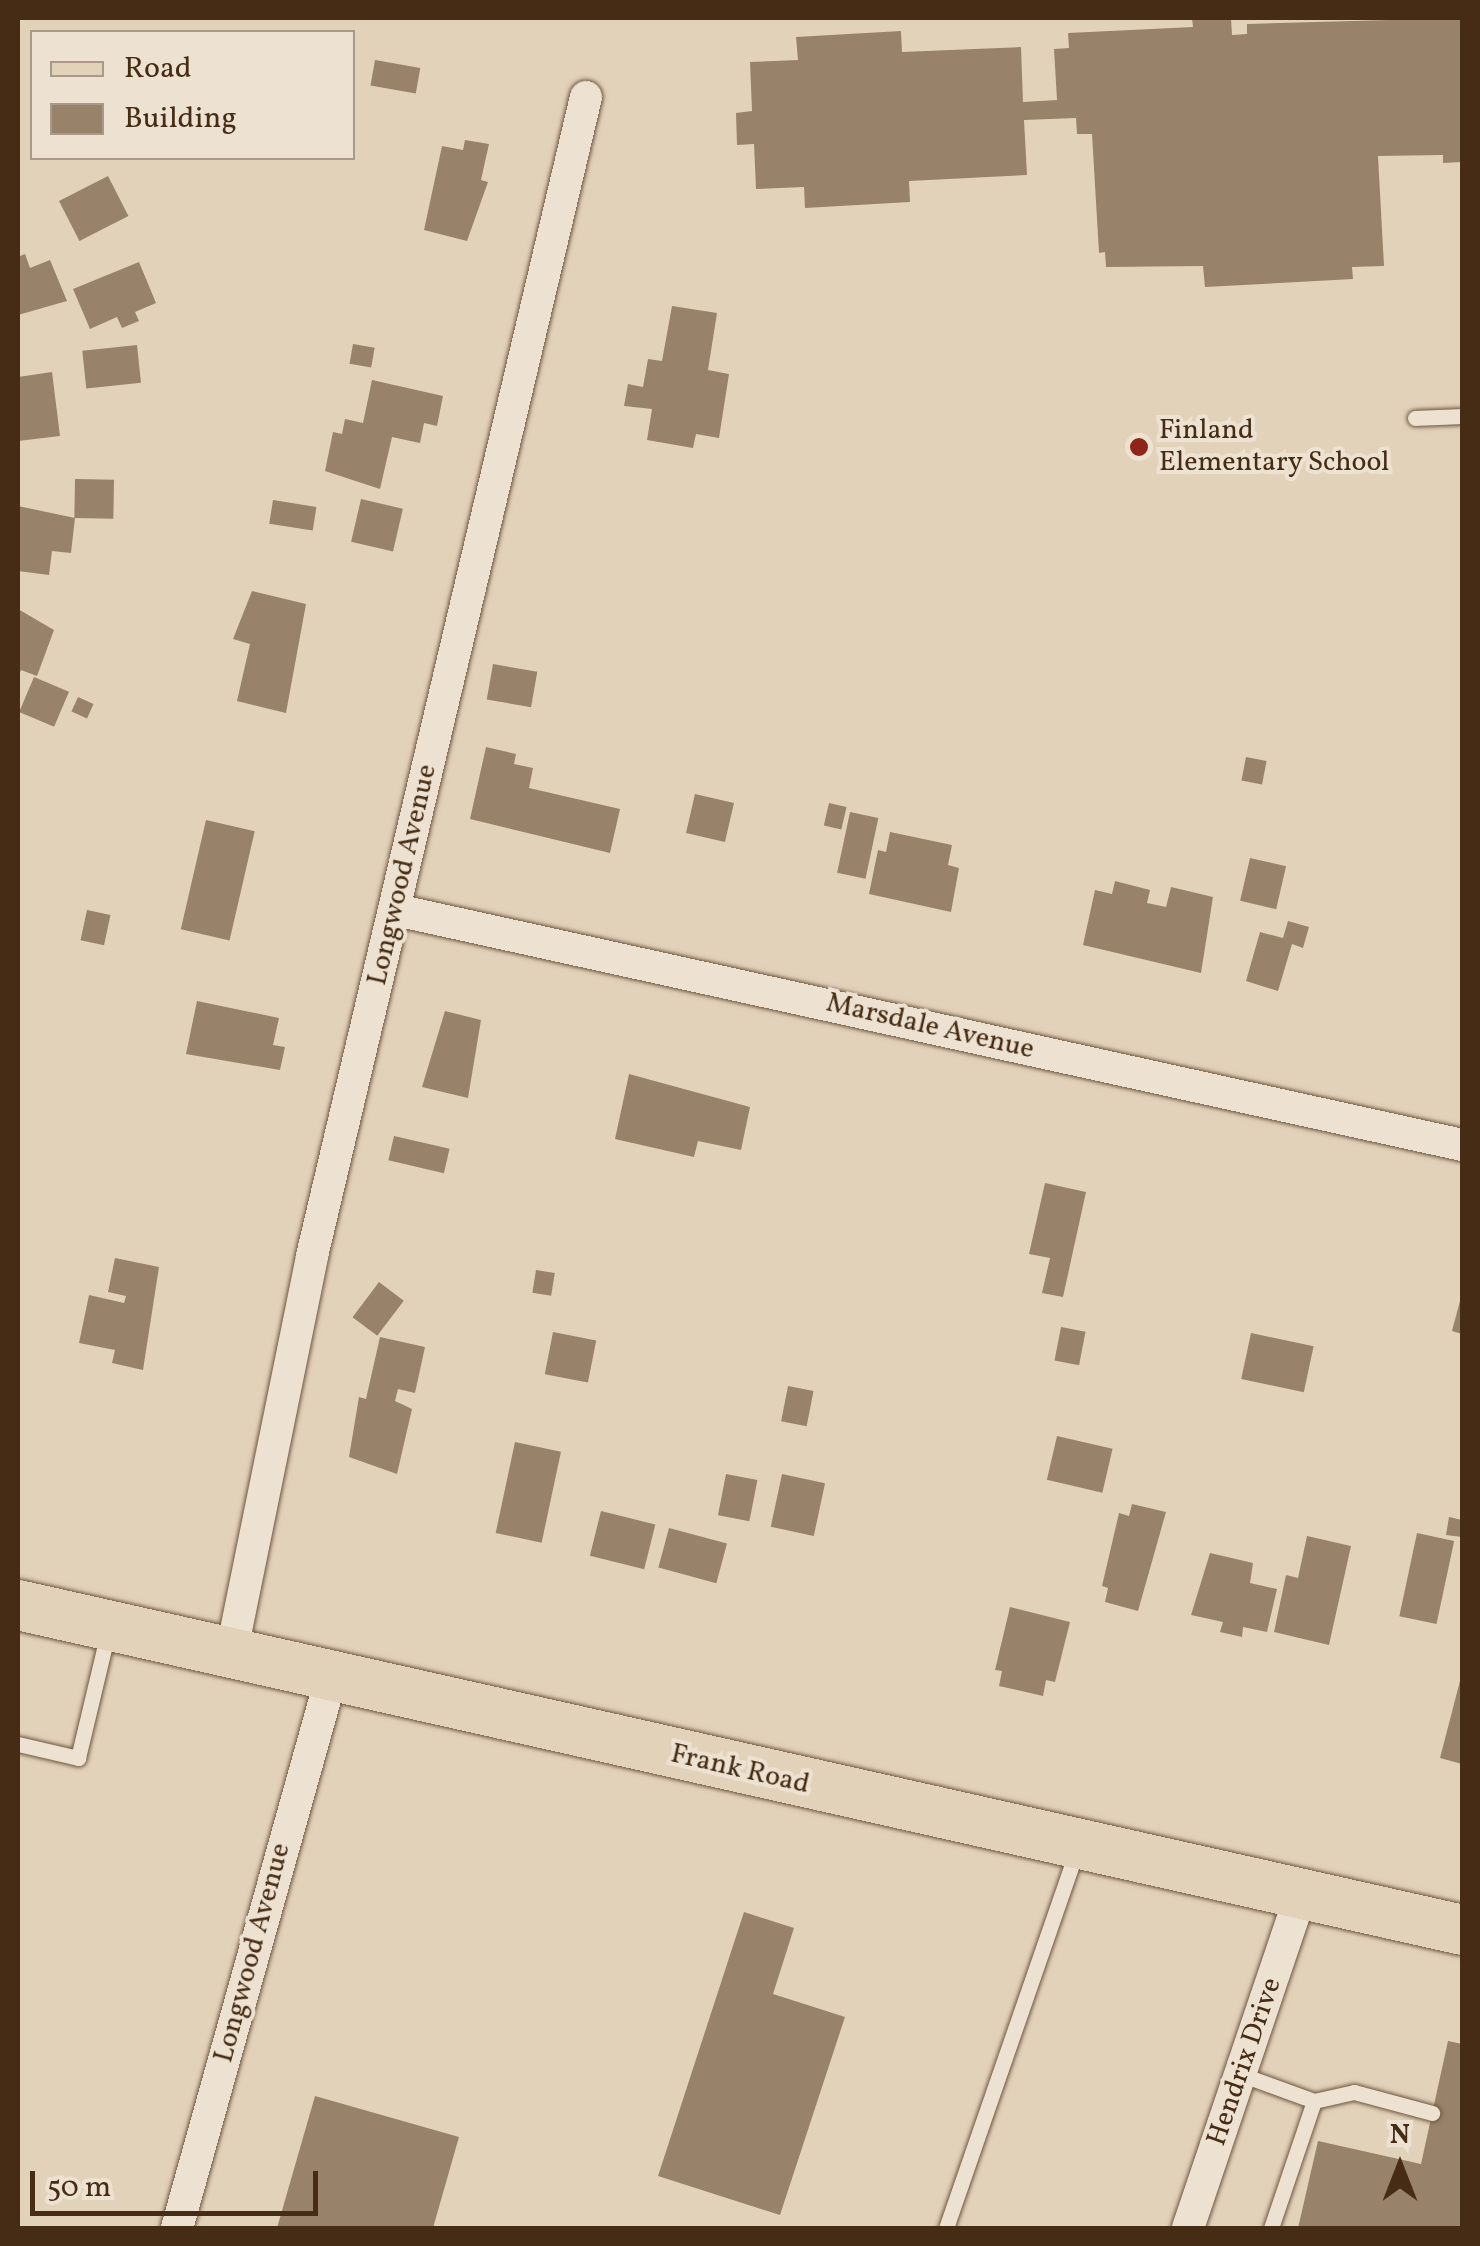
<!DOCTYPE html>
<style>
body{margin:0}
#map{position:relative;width:1480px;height:2246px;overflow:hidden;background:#e3d2ba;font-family:Vollkorn,serif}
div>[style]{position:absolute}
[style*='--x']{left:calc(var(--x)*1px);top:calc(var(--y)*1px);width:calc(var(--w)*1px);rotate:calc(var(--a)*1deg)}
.building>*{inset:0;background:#98826a;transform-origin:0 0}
.roads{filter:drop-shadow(0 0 2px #6d563e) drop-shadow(0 0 2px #6d563e)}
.lane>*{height:15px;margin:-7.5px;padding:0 7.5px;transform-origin:7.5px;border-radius:7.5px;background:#ede2d2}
.street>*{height:32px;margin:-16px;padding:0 16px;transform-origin:16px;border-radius:16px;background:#ede2d2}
.primary>*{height:50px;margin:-25px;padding:0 25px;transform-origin:25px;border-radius:25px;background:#e3d2ba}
.dots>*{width:28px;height:28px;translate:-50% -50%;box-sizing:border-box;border:5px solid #ede2d2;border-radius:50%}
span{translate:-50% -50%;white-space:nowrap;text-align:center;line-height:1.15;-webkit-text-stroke:8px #ede2d2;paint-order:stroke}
.poi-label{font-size:28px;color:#462c14}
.left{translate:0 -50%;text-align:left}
.street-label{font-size:28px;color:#462c14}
.frame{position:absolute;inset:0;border:20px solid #462c14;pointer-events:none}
.legend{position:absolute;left:30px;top:30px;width:325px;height:130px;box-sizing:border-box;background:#ede2d2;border:2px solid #aa9986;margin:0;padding:12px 18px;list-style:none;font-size:30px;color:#462c14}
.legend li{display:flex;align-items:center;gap:20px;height:50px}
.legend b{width:50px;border:2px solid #aa9986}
.north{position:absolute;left:1350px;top:2116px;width:100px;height:100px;-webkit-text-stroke:8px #ede2d2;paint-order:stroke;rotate:0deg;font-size:28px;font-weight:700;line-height:40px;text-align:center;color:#462c14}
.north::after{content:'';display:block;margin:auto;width:35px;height:45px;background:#462c14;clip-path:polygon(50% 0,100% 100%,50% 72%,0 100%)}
.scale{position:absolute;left:30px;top:2171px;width:288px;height:45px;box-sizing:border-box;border:5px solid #462c14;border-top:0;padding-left:12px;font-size:30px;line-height:35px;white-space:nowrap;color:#462c14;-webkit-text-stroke:8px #ede2d2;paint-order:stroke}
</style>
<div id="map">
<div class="building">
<i style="clip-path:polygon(1192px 18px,1231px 18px,1232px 35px,1247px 34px,1247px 24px,1462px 18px,1462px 162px,1443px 163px,1443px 155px,1378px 156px,1384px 266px,1352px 267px,1353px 279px,1205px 287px,1203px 266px,1106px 267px,1105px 252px,1099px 253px,1092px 134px,1077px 134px,1076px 118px,1024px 120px,1027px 175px,909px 181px,910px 202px,805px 208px,804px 187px,756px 189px,754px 144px,737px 145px,736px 113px,752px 111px,750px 62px,798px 60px,796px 37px,901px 31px,902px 52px,1021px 47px,1023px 102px,1057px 100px,1054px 49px,1069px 48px,1068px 33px,1193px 27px)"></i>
<i style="left:375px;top:60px;width:46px;height:26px;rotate:10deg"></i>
<i style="clip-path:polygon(465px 140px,489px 144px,481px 180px,488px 182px,467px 241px,424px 230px,442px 146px,463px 150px)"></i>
<i style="left:108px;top:176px;width:45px;height:55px;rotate:63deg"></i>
<i style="clip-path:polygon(25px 254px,30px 268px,50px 260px,67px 301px,18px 315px,18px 257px)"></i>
<i style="clip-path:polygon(139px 262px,156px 303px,135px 312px,139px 321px,122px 328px,117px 317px,90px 329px,73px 289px)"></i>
<i style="clip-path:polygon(672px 306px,717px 313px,708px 370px,729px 374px,719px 438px,696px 434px,693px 448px,647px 440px,652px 409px,624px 406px,628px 384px,643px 387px,648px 359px,662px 361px)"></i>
<i style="left:353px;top:344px;width:22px;height:20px;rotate:10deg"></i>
<i style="left:137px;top:345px;width:38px;height:55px;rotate:84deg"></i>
<i style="clip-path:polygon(52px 372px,60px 436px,18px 441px,18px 377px)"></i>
<i style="clip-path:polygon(372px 380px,443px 396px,437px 426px,424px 423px,420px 443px,392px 437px,380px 489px,325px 471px,333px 432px,342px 434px,345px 419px,363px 423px)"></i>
<i style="left:75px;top:479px;width:39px;height:39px;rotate:1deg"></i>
<i style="left:361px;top:499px;width:43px;height:44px;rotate:13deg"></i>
<i style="left:273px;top:500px;width:44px;height:24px;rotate:9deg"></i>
<i style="clip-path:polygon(18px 506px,75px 518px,71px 553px,52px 551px,49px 575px,18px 571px)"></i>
<i style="clip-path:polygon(252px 591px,306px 604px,286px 713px,237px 701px,250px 644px,233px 639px)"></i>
<i style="clip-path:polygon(18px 609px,54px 630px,37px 676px,21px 670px,18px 677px)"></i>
<i style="left:493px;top:664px;width:45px;height:36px;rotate:10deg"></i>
<i style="left:34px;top:677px;width:38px;height:38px;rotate:23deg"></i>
<i style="left:78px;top:697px;width:17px;height:16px;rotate:24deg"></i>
<i style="clip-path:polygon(486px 747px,516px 754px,514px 764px,533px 768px,529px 788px,620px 809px,610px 853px,470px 819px)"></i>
<i style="left:1246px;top:757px;width:21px;height:24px;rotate:11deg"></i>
<i style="left:695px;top:794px;width:40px;height:40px;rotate:13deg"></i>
<i style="left:829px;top:803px;width:18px;height:23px;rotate:13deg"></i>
<i style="left:850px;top:812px;width:29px;height:62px;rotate:12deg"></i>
<i style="left:206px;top:820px;width:50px;height:112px;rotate:13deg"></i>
<i style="clip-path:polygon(890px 832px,952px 845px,948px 865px,959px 868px,951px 912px,869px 894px,878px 850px,886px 852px)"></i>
<i style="left:1250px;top:858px;width:37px;height:44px;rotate:13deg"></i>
<i style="clip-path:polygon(1115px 881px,1150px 890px,1147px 903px,1166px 907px,1171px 887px,1213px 897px,1201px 973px,1083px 945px,1095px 890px,1112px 894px)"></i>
<i style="left:87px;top:910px;width:24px;height:31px;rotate:12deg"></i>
<i style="clip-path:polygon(1288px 921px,1309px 927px,1303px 948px,1292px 944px,1278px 991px,1246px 981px,1260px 932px,1283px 938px)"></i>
<i style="clip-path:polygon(197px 1001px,279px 1018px,273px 1045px,285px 1047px,280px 1070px,186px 1054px)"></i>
<i style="clip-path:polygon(445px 1011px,481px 1020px,468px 1098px,422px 1087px)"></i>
<i style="clip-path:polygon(629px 1074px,750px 1107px,741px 1150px,698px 1141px,694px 1157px,615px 1139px)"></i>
<i style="left:394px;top:1136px;width:57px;height:25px;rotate:13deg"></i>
<i style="clip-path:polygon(1045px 1183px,1086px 1192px,1063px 1297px,1042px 1293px,1050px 1258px,1029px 1254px)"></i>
<i style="clip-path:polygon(115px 1258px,159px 1267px,143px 1370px,112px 1363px,115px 1350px,79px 1343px,89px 1295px,124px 1303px,126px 1296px,108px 1292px)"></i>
<i style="left:536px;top:1270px;width:19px;height:23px;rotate:9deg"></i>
<i style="left:379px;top:1282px;width:31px;height:44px;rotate:37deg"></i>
<i style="clip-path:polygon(1461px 1297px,1462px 1298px,1462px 1334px,1452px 1331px)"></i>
<i style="left:1061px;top:1327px;width:25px;height:34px;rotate:11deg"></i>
<i style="left:553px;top:1332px;width:44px;height:43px;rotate:11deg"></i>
<i style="left:1251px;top:1333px;width:64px;height:47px;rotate:12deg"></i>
<i style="clip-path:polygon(380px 1337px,425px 1347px,415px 1393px,398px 1389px,395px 1401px,412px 1409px,397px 1474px,349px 1457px,359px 1397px,366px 1399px)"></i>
<i style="left:788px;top:1386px;width:26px;height:36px;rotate:11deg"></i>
<i style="left:1057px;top:1436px;width:57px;height:45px;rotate:13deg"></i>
<i style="left:515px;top:1442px;width:47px;height:93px;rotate:12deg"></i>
<i style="left:726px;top:1474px;width:32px;height:42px;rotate:11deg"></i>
<i style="left:782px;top:1474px;width:44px;height:54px;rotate:12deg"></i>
<i style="clip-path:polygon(1132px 1504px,1166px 1512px,1138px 1611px,1105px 1602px,1108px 1588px,1102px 1586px,1119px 1513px,1129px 1516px)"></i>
<i style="left:601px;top:1511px;width:56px;height:46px;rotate:14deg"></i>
<i style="clip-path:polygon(1449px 1517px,1462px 1520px,1462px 1537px,1446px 1535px)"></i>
<i style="left:669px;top:1528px;width:60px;height:41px;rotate:15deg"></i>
<i style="left:1417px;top:1533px;width:38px;height:85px;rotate:12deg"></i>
<i style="clip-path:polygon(1307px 1536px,1351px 1546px,1329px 1645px,1274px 1632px,1286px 1575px,1298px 1578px)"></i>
<i style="clip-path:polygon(1210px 1553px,1253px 1563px,1250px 1583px,1277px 1589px,1267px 1632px,1243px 1627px,1242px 1637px,1220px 1632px,1223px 1622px,1191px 1615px)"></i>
<i style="clip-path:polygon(1010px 1607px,1070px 1622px,1055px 1682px,1046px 1680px,1043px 1696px,999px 1686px,1002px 1671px,995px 1670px)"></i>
<i style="clip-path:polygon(1461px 1677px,1462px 1678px,1462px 1764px,1440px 1758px)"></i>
<i style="clip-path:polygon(744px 1912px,794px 1928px,773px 1994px,845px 2017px,780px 2215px,658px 2176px)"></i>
<i style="clip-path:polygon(1448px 2041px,1462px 2044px,1462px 2228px,1298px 2228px,1318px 2141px,1421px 2164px)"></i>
<i style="clip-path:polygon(315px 2096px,459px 2137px,433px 2228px,277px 2228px)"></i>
</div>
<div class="roads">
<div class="lane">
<i style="--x:1415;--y:418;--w:47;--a:-2.4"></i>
<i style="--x:18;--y:1744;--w:62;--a:13.1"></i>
<i style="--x:78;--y:1758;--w:130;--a:-76.6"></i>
<i style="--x:1240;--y:2074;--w:79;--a:20"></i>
<i style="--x:1314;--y:2101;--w:134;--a:108.7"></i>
<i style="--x:1314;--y:2101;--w:41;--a:-12.7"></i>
<i style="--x:1354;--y:2092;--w:81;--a:15.1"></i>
<i style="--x:946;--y:2228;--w:400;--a:-70.9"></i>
</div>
<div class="street">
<i style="--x:396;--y:910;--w:1092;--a:12.43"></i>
<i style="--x:231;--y:1655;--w:407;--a:-78.5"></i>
<i style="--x:312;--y:1256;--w:1191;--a:-76.7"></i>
<i style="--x:177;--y:2228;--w:571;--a:-74.36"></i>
<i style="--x:1188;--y:2228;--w:352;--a:-71.3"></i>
</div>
<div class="primary">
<i style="--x:18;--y:1605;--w:1480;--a:12.68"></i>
</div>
</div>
<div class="dots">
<i style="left:1139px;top:447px;background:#8f2418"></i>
</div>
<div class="poi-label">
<span class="left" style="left:1159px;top:447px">Finland<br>Elementary School</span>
</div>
<div class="street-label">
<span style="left:403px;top:875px;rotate:-77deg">Longwood Avenue</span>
<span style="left:930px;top:1027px;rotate:13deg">Marsdale Avenue</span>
<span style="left:740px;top:1770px;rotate:13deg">Frank Road</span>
<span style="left:253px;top:1953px;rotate:-75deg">Longwood Avenue</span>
<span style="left:1245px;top:2062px;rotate:-71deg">Hendrix Drive</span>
</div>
<div class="frame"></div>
<ul class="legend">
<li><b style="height:12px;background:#e3d2ba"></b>Road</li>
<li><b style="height:28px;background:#98826a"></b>Building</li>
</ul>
<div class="north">N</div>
<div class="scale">50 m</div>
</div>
